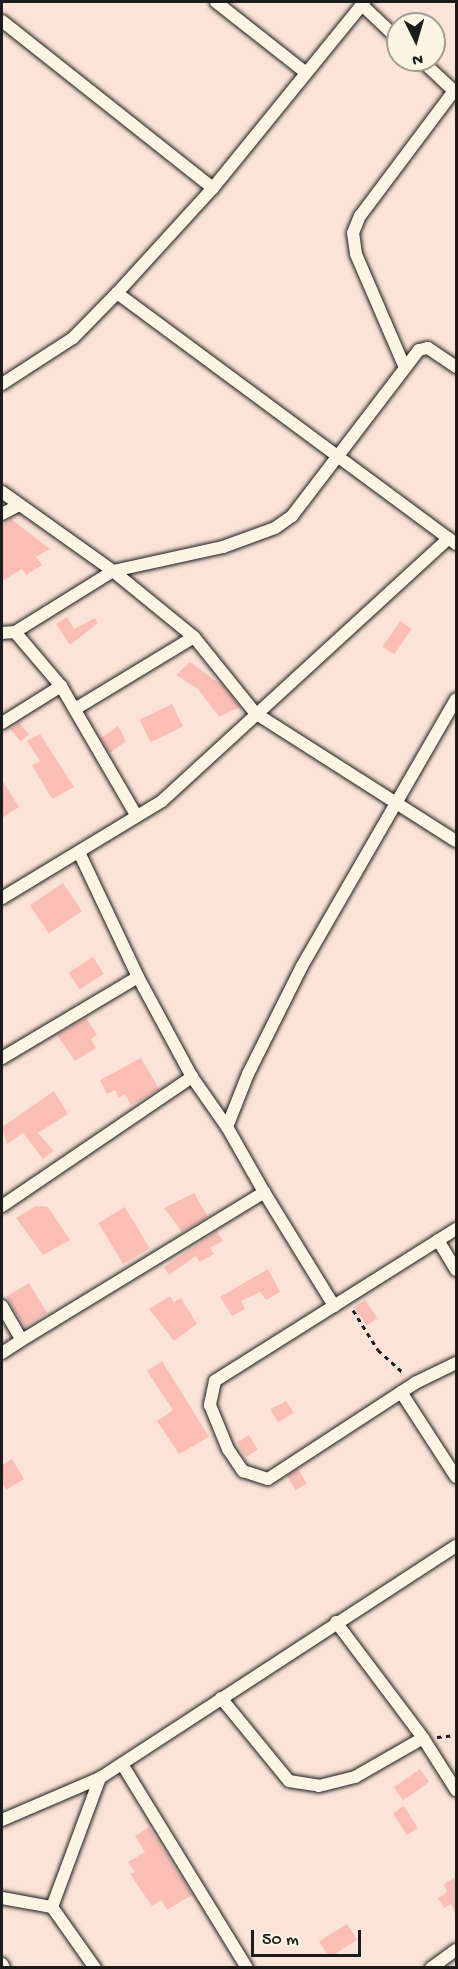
<!DOCTYPE html>
<style>
body{margin:0}
#map{position:relative;width:458px;height:1969px;overflow:hidden;background:#fbe4d7;font-family:"Gochi Hand",sans-serif}
div>[style]{position:absolute}
[style*='--x']{left:calc(var(--x)*1px);top:calc(var(--y)*1px);width:calc(var(--w)*1px);rotate:calc(var(--a)*1deg)}
.building>*{inset:0;background:#fabeb7;transform-origin:0 0}
.path>*{height:3px;margin-top:-1.5px;transform-origin:0;background:repeating-linear-gradient(90deg,#1c1c1c 0 4.5px,transparent 0 9px)}
.roads{filter:drop-shadow(0 0 2px #1c1c1c) drop-shadow(0 0 2px #1c1c1c)}
.street>*{height:12px;margin:-6px;padding:0 6px;transform-origin:6px;border-radius:6px;background:#fcf5e5}
span{translate:-50% -50%;white-space:nowrap;text-align:center;line-height:1.15;-webkit-text-stroke:4.5px #fcf5e5;paint-order:stroke}
.frame{position:absolute;inset:0;border:3px solid #1c1c1c;pointer-events:none}
.north{position:absolute;left:386px;top:12px;width:60px;height:60px;box-sizing:border-box;background:#fcf5e5;border:2px solid #a29e95;border-radius:50%;rotate:175deg;font-size:16px;font-weight:700;line-height:24px;text-align:center;color:#1c1c1c}
.north::after{content:'';display:block;margin:auto;width:21px;height:27px;background:#1c1c1c;clip-path:polygon(50% 0,100% 100%,50% 72%,0 100%)}
.scale{position:absolute;left:251px;top:1930px;width:110px;height:27px;box-sizing:border-box;border:3px solid #1c1c1c;border-top:0;padding-left:8px;font-size:18px;line-height:21px;white-space:nowrap;color:#1c1c1c;-webkit-text-stroke:4px #fcf5e5;paint-order:stroke}
</style>
<div id="map">
<div class="building">
<i style="clip-path:polygon(11px 519px,50px 549px,36px 557px,42px 565px,26px 575px,22px 569px,2px 581px,2px 525px)"></i>
<i style="clip-path:polygon(67px 617px,74px 629px,95px 618px,98px 623px,70px 645px,56px 624px)"></i>
<i style="left:400px;top:621px;width:14px;height:31px;rotate:34deg"></i>
<i style="clip-path:polygon(190px 662px,224px 687px,240px 707px,219px 717px,198px 689px,176px 675px)"></i>
<i style="left:172px;top:704px;width:25px;height:36px;rotate:64deg"></i>
<i style="left:19px;top:722px;width:16px;height:11px;rotate:52deg"></i>
<i style="clip-path:polygon(118px 726px,126px 741px,110px 753px,101px 738px)"></i>
<i style="clip-path:polygon(40px 734px,74px 787px,52px 799px,32px 765px,40px 761px,27px 741px)"></i>
<i style="clip-path:polygon(2px 780px,19px 807px,2px 818px)"></i>
<i style="left:63px;top:883px;width:34px;height:40px;rotate:56deg"></i>
<i style="left:93px;top:957px;width:20px;height:29px;rotate:57deg"></i>
<i style="clip-path:polygon(86px 1018px,97px 1035px,91px 1039px,96px 1048px,75px 1061px,57px 1035px)"></i>
<i style="clip-path:polygon(141px 1058px,159px 1089px,131px 1105px,125px 1094px,119px 1098px,115px 1090px,107px 1094px,100px 1080px)"></i>
<i style="clip-path:polygon(54px 1091px,68px 1114px,38px 1133px,54px 1151px,43px 1159px,23px 1133px,7px 1144px,2px 1127px)"></i>
<i style="clip-path:polygon(194px 1193px,208px 1217px,182px 1232px,164px 1208px)"></i>
<i style="clip-path:polygon(36px 1206px,48px 1207px,70px 1240px,43px 1255px,16px 1218px)"></i>
<i style="left:125px;top:1207px;width:48px;height:31px;rotate:59deg"></i>
<i style="clip-path:polygon(217px 1231px,223px 1241px,210px 1248px,214px 1254px,200px 1262px,196px 1256px,169px 1275px,164px 1267px)"></i>
<i style="clip-path:polygon(268px 1269px,280px 1292px,266px 1300px,260px 1292px,241px 1301px,245px 1309px,232px 1316px,220px 1297px)"></i>
<i style="left:29px;top:1283px;width:35px;height:26px;rotate:59deg"></i>
<i style="clip-path:polygon(170px 1296px,174px 1302px,181px 1298px,197px 1324px,174px 1341px,149px 1309px)"></i>
<i style="left:365px;top:1300px;width:22px;height:13px;rotate:56deg"></i>
<i style="clip-path:polygon(162px 1361px,209px 1437px,179px 1454px,157px 1421px,173px 1410px,147px 1371px)"></i>
<i style="clip-path:polygon(286px 1401px,294px 1413px,278px 1422px,270px 1409px)"></i>
<i style="left:249px;top:1435px;width:17px;height:14px;rotate:59deg"></i>
<i style="clip-path:polygon(12px 1459px,24px 1479px,6px 1490px,2px 1482px,2px 1465px)"></i>
<i style="left:298px;top:1469px;width:17px;height:13px;rotate:59deg"></i>
<i style="left:420px;top:1769px;width:16px;height:32px;rotate:55deg"></i>
<i style="left:404px;top:1806px;width:26px;height:13px;rotate:58deg"></i>
<i style="clip-path:polygon(149px 1827px,192px 1895px,167px 1910px,161px 1900px,152px 1906px,130px 1874px,135px 1872px,128px 1862px,145px 1852px,135px 1836px)"></i>
<i style="clip-path:polygon(456px 1877px,456px 1915px,451px 1904px,444px 1908px,438px 1898px,447px 1892px,444px 1884px)"></i>
<i style="left:347px;top:1924px;width:19px;height:33px;rotate:58deg"></i>
</div>
<div class="path">
<i style="--x:353;--y:1310;--w:47;--a:58"></i>
<i style="--x:378;--y:1350;--w:36;--a:42"></i>
<i style="--x:437;--y:1737;--w:19;--a:-6"></i>
</div>
<div class="roads">
<div class="street">
<i style="--x:216;--y:2;--w:113;--a:38.2"></i>
<i style="--x:362;--y:5;--w:50;--a:43.4"></i>
<i style="--x:2;--y:21;--w:269;--a:38.4"></i>
<i style="--x:421;--y:60;--w:48;--a:43.3"></i>
<i style="--x:117;--y:293;--w:422;--a:36.5"></i>
<i style="--x:405;--y:368;--w:124;--a:-113.3"></i>
<i style="--x:356;--y:254;--w:21;--a:-98"></i>
<i style="--x:353;--y:233;--w:18;--a:-68"></i>
<i style="--x:360;--y:216;--w:156;--a:-53.1"></i>
<i style="--x:2;--y:384;--w:85;--a:-32.9"></i>
<i style="--x:73;--y:338;--w:63;--a:-45.6"></i>
<i style="--x:117;--y:293;--w:142;--a:-47.6"></i>
<i style="--x:213;--y:188;--w:240;--a:-50.9"></i>
<i style="--x:2;--y:492;--w:136;--a:35.4"></i>
<i style="--x:113;--y:571;--w:104;--a:39.2"></i>
<i style="--x:194;--y:637;--w:97;--a:51.2"></i>
<i style="--x:255;--y:713;--w:238;--a:32.5"></i>
<i style="--x:2;--y:514;--w:19;--a:-28"></i>
<i style="--x:15;--y:632;--w:71;--a:49.6"></i>
<i style="--x:61;--y:686;--w:149;--a:59.8"></i>
<i style="--x:2;--y:633;--w:13;--a:-4"></i>
<i style="--x:15;--y:632;--w:115;--a:-31.9"></i>
<i style="--x:113;--y:571;--w:113;--a:-12.3"></i>
<i style="--x:223;--y:547;--w:55;--a:-20.1"></i>
<i style="--x:275;--y:528;--w:21;--a:-35"></i>
<i style="--x:292;--y:516;--w:209;--a:-52.6"></i>
<i style="--x:419;--y:350;--w:9;--a:-13"></i>
<i style="--x:428;--y:348;--w:34;--a:34"></i>
<i style="--x:75;--y:709;--w:139;--a:-31.2"></i>
<i style="--x:2;--y:723;--w:70;--a:-32.1"></i>
<i style="--x:2;--y:898;--w:187;--a:-31.2"></i>
<i style="--x:162;--y:801;--w:389;--a:-42.5"></i>
<i style="--x:138;--y:977;--w:114;--a:61.6"></i>
<i style="--x:192;--y:1077;--w:61;--a:55"></i>
<i style="--x:2;--y:1058;--w:158;--a:-30.8"></i>
<i style="--x:138;--y:977;--w:138;--a:-115.3"></i>
<i style="--x:264;--y:1192;--w:134;--a:58.4"></i>
<i style="--x:2;--y:1206;--w:230;--a:-34.2"></i>
<i style="--x:456;--y:1229;--w:285;--a:147.8"></i>
<i style="--x:215;--y:1381;--w:25;--a:102"></i>
<i style="--x:210;--y:1405;--w:48;--a:67.8"></i>
<i style="--x:228;--y:1449;--w:27;--a:56"></i>
<i style="--x:243;--y:1471;--w:26;--a:18"></i>
<i style="--x:268;--y:1479;--w:176;--a:-33.1"></i>
<i style="--x:415;--y:1383;--w:46;--a:-26"></i>
<i style="--x:438;--y:1240;--w:35;--a:59"></i>
<i style="--x:2;--y:1306;--w:39;--a:60"></i>
<i style="--x:22;--y:1340;--w:24;--a:147"></i>
<i style="--x:22;--y:1340;--w:284;--a:-31.4"></i>
<i style="--x:264;--y:1192;--w:75;--a:-119.6"></i>
<i style="--x:227;--y:1127;--w:57;--a:-68.4"></i>
<i style="--x:248;--y:1074;--w:121;--a:-63.4"></i>
<i style="--x:302;--y:966;--w:308;--a:-60"></i>
<i style="--x:401;--y:1392;--w:101;--a:57.1"></i>
<i style="--x:336;--y:1622;--w:145;--a:53.1"></i>
<i style="--x:423;--y:1738;--w:62;--a:57.6"></i>
<i style="--x:221;--y:1698;--w:107;--a:50.7"></i>
<i style="--x:289;--y:1781;--w:30;--a:9"></i>
<i style="--x:319;--y:1786;--w:37;--a:-14"></i>
<i style="--x:355;--y:1777;--w:78;--a:-29.8"></i>
<i style="--x:122;--y:1764;--w:239;--a:58.5"></i>
<i style="--x:2;--y:1820;--w:107;--a:-23.2"></i>
<i style="--x:100;--y:1778;--w:425;--a:-33.1"></i>
<i style="--x:2;--y:1898;--w:51;--a:10.2"></i>
<i style="--x:52;--y:1907;--w:75;--a:54.8"></i>
<i style="--x:52;--y:1907;--w:138;--a:-69.6"></i>
<i style="--x:2;--y:1964;--w:4;--a:63"></i>
<i style="--x:431;--y:1968;--w:31;--a:-36"></i>
</div>
</div>
<div class="frame"></div>
<div class="north">N</div>
<div class="scale">50 m</div>
</div>
